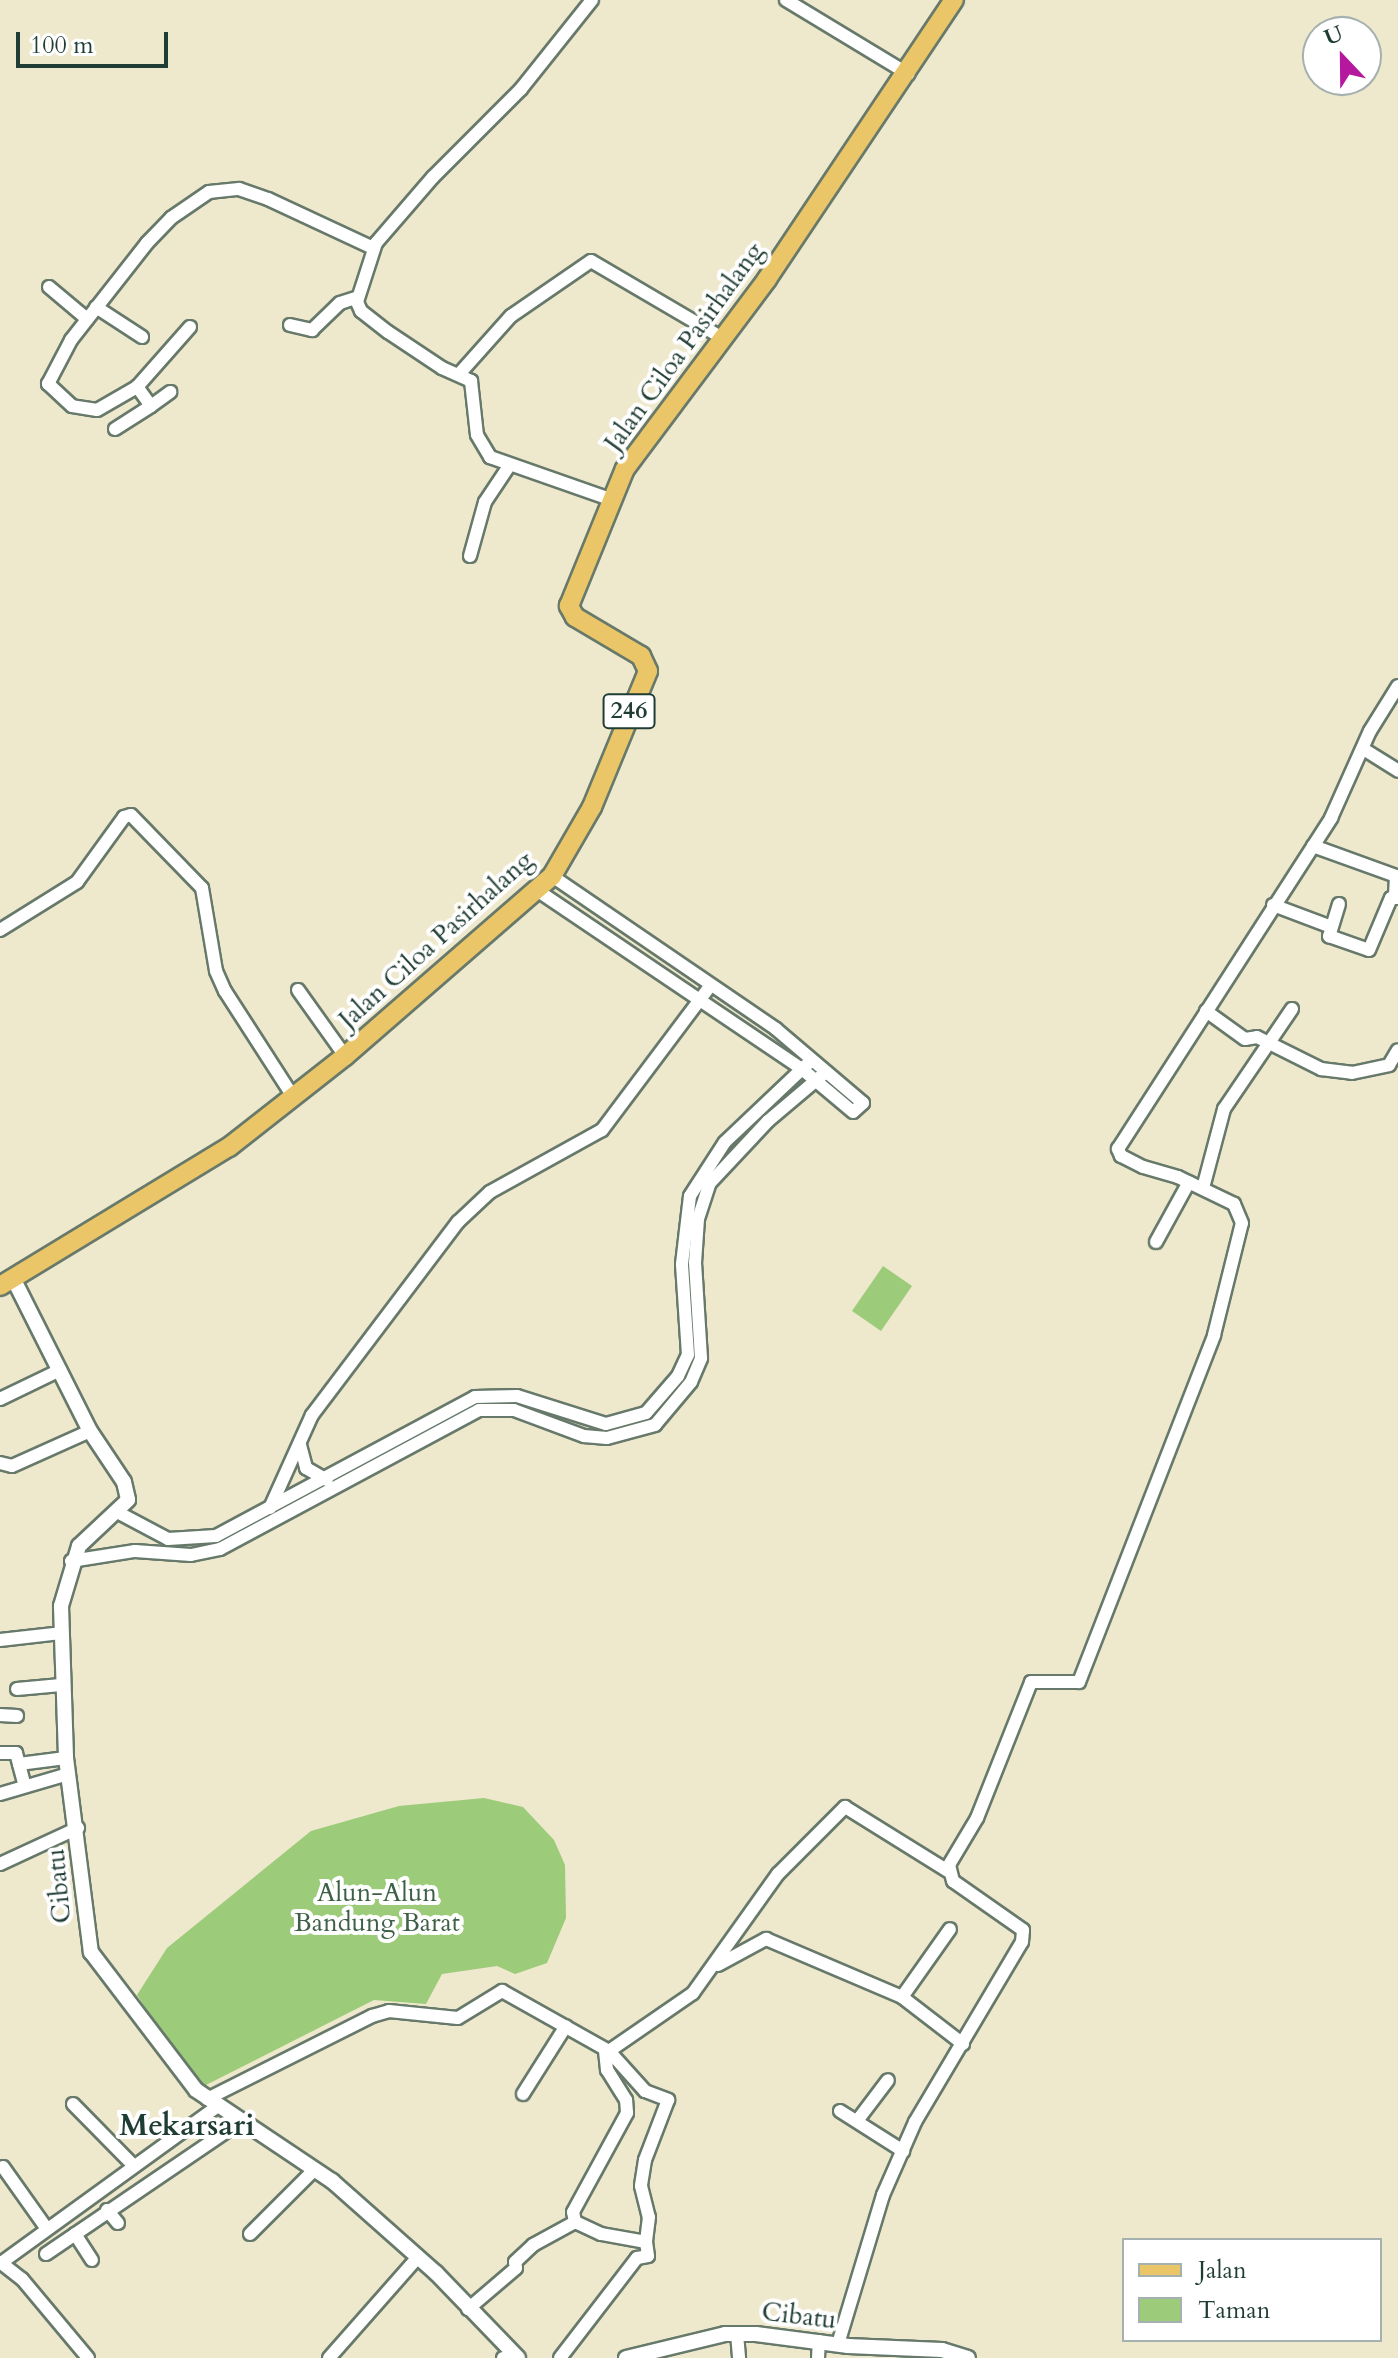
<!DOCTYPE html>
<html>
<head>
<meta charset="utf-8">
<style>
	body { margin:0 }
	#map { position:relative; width:1398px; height:2358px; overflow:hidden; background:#eee8cd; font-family:Cardo,serif }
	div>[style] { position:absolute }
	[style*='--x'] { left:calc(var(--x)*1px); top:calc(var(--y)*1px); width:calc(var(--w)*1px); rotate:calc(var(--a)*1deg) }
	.green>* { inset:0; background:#9ccb7a }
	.roads { filter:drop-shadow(2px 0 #67796a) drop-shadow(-2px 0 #67796a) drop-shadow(0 2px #67796a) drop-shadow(0 -2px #67796a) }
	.minor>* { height:12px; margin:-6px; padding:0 6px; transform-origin:6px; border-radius:6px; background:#fff }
	.tertiary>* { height:14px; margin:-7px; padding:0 7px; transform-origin:7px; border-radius:7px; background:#fff }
	.primary>* { height:18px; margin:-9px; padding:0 9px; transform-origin:9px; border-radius:9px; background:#ebc669 }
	span { translate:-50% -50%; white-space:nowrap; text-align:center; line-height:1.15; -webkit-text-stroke:8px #fff; paint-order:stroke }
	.shield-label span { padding:2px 6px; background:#fff; border:2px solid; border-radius:6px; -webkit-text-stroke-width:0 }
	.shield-label { font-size:24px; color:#1f3d34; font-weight:700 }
	.street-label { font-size:26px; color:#1f3d34 }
	.park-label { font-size:26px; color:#3e6046 }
	.quarter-label { font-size:30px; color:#1f3d34; font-weight:700 }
	.legend { position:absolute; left:1122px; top:2238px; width:260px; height:104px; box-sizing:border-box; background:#fff; border:2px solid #a5b1ae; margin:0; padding:10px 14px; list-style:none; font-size:24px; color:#1f3d34 }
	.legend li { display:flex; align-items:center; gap:16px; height:40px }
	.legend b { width:40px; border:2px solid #a5b1ae }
	.north { position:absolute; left:1302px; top:16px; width:80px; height:80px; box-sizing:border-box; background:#fff; border:2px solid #a5b1ae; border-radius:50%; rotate:338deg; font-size:22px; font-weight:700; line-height:32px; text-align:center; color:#1f3d34 }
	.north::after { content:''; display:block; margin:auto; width:28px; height:36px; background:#b5179e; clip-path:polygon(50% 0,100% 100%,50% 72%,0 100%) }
	.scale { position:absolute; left:16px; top:32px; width:152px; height:36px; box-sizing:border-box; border:4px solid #1f3d34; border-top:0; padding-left:10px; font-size:24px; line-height:28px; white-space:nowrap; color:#1f3d34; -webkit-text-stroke:6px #fff; paint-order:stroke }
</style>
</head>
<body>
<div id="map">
	<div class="green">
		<i style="clip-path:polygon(883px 1266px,912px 1286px,881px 1331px,852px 1311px)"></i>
		<i style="clip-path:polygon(484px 1798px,523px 1807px,554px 1840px,565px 1865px,566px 1918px,547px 1963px,515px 1974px,497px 1966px,442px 1974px,426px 2004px,374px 2000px,204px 2086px,182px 2063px,137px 1995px,167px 1948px,311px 1831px,399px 1806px)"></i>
	</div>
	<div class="roads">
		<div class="minor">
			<i style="--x:592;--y:0;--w:114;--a:128.6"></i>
			<i style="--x:521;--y:89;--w:124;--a:135"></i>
			<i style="--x:433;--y:177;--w:87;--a:130.8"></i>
			<i style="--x:376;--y:243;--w:62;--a:107.9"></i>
			<i style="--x:357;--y:302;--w:10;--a:66"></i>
			<i style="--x:361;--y:311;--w:34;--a:38"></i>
			<i style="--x:388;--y:332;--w:65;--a:33.7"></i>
			<i style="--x:442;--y:368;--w:32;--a:24"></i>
			<i style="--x:471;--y:381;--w:54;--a:83.7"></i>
			<i style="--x:477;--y:435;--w:26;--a:59"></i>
			<i style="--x:490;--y:457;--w:130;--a:19.3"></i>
			<i style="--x:786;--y:0;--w:143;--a:31.2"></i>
			<i style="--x:49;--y:287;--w:50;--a:40.1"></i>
			<i style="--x:96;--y:307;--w:55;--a:33.1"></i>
			<i style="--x:290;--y:325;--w:23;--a:13"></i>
			<i style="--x:312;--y:330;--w:39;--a:-44"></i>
			<i style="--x:340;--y:303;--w:19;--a:-18"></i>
			<i style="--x:190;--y:327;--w:80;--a:131.5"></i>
			<i style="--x:137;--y:387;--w:46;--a:150.1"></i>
			<i style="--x:97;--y:410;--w:25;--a:-171"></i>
			<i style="--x:72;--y:406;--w:33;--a:-137"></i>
			<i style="--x:48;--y:384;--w:50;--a:-62.4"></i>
			<i style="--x:71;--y:340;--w:123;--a:-51.9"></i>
			<i style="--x:147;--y:243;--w:35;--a:-46"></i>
			<i style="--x:171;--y:218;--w:46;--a:-34.4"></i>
			<i style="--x:209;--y:192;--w:30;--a:-6"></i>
			<i style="--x:239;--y:189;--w:31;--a:19"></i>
			<i style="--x:268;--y:199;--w:116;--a:25"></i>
			<i style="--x:460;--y:373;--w:76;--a:-48.2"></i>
			<i style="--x:511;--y:316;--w:97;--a:-34.5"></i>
			<i style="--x:591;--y:261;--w:152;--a:30.4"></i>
			<i style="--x:151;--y:406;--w:24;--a:-36"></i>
			<i style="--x:115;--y:429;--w:43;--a:-32.6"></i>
			<i style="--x:151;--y:406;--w:24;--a:-126"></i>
			<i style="--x:470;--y:556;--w:56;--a:-74.5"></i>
			<i style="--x:485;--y:502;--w:43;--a:-56.3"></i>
			<i style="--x:1365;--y:750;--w:39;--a:32"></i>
			<i style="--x:1313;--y:846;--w:88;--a:19.9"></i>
			<i style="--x:1396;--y:876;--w:21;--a:93"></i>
			<i style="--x:552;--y:876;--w:271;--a:34.3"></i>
			<i style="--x:776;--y:1029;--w:114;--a:40.4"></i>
			<i style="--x:863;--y:1103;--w:13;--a:138"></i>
			<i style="--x:853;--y:1112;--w:67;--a:-139.9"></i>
			<i style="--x:802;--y:1069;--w:12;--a:-42"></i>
			<i style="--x:1339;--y:904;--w:34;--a:107"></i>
			<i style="--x:1329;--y:936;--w:42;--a:19.3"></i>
			<i style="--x:1369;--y:950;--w:56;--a:-67.1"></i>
			<i style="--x:1391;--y:898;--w:7;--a:0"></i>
			<i style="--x:1273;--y:905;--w:60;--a:20.6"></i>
			<i style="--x:0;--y:930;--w:91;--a:-31.9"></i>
			<i style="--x:77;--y:882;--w:80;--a:-54.1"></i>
			<i style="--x:124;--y:817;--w:7;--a:-16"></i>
			<i style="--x:131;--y:815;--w:102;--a:45.8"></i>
			<i style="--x:202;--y:888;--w:84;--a:80.4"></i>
			<i style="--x:216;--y:971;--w:22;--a:66"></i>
			<i style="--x:225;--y:991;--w:127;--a:57.2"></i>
			<i style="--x:298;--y:990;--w:81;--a:54.5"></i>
			<i style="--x:1206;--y:1011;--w:48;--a:35.7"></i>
			<i style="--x:1245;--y:1039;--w:12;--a:-9"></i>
			<i style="--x:1257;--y:1037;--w:72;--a:26.6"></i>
			<i style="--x:1321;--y:1069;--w:31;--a:7"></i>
			<i style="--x:1352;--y:1073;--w:38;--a:-12"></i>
			<i style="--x:1389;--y:1065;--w:17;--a:-59"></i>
			<i style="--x:1203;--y:1188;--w:82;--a:-75.1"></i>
			<i style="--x:1224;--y:1109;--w:121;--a:-55.8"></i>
			<i style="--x:1156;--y:1242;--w:68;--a:-61.2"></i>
			<i style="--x:0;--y:1399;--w:67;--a:-25.8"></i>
			<i style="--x:300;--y:1445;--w:24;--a:75"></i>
			<i style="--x:306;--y:1468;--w:24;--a:30"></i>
			<i style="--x:0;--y:1463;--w:12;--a:14"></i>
			<i style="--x:12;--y:1466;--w:85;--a:-24.2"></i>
			<i style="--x:270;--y:1508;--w:102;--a:-65.7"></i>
			<i style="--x:312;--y:1415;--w:242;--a:-52.9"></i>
			<i style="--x:458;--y:1222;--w:44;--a:-43.2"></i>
			<i style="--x:490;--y:1192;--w:128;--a:-29"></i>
			<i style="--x:602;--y:1130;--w:180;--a:-53.1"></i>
			<i style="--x:119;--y:1513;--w:55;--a:28"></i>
			<i style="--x:168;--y:1539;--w:48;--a:-3.6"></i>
			<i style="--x:216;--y:1536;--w:294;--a:-28.2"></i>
			<i style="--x:475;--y:1397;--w:42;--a:-1.4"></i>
			<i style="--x:517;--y:1396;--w:93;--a:17.5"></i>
			<i style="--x:606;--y:1424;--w:41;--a:-15.4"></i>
			<i style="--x:646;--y:1413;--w:49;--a:-49.1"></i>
			<i style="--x:678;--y:1376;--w:23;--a:-65"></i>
			<i style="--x:688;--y:1355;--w:91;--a:-93.8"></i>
			<i style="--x:682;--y:1264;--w:68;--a:-83.3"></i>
			<i style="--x:690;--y:1196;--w:64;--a:-57.1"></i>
			<i style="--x:725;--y:1142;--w:106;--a:-43.5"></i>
			<i style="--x:802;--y:1069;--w:318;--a:-146"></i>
			<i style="--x:71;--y:1561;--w:65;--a:-8.9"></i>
			<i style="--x:135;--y:1551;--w:56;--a:4.1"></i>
			<i style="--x:191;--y:1555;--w:30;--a:-12"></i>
			<i style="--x:220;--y:1549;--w:294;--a:-28.2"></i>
			<i style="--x:479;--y:1410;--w:35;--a:0"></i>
			<i style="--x:514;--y:1410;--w:75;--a:20.4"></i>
			<i style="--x:584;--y:1436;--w:23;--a:5"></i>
			<i style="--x:607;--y:1438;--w:50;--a:-15.2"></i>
			<i style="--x:655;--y:1425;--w:56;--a:-50.1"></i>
			<i style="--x:691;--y:1382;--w:26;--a:-67"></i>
			<i style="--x:701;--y:1358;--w:95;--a:-93.6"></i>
			<i style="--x:695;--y:1263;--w:44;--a:-86.1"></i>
			<i style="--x:698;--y:1219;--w:38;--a:-72"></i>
			<i style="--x:710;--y:1183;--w:85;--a:-46.9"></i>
			<i style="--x:768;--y:1121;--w:76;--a:-40.2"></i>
			<i style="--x:0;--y:1640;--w:61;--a:-6.5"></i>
			<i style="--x:17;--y:1689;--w:44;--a:-5.2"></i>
			<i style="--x:0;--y:1715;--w:17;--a:3"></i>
			<i style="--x:0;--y:1753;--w:16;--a:0"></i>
			<i style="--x:16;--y:1753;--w:31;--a:75"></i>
			<i style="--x:19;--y:1764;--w:47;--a:-7.3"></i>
			<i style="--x:0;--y:1794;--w:71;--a:-16.4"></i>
			<i style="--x:0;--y:1864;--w:86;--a:-24.8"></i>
			<i style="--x:718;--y:1965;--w:55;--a:-28.4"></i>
			<i style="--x:766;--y:1939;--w:148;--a:23.1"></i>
			<i style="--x:902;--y:1997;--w:77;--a:37.6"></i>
			<i style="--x:902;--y:1997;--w:83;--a:-54.8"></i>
			<i style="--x:609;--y:2051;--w:54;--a:48"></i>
			<i style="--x:645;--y:2091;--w:25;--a:21"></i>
			<i style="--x:668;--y:2100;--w:64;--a:111"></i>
			<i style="--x:645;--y:2160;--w:26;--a:99"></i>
			<i style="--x:641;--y:2186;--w:32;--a:76"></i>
			<i style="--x:649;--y:2217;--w:25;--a:97"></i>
			<i style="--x:523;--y:2094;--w:80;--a:-57.7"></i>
			<i style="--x:207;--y:2099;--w:185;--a:-26.7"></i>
			<i style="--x:372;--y:2016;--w:18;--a:-16"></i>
			<i style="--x:389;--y:2011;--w:69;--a:5.8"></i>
			<i style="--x:458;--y:2018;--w:52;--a:-31.5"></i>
			<i style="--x:502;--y:1991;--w:123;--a:29.3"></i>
			<i style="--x:609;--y:2051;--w:102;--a:-34.6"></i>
			<i style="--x:693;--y:1993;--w:146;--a:-54.5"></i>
			<i style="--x:778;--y:1874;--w:95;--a:-45"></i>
			<i style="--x:845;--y:1807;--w:121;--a:31.9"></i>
			<i style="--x:73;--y:2104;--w:84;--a:45.5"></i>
			<i style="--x:840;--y:2111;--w:75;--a:32.4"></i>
			<i style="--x:857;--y:2121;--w:51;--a:-52.9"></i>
			<i style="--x:3;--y:2167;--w:72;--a:54.6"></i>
			<i style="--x:107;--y:2210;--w:17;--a:50"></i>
			<i style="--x:75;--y:2234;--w:31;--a:57"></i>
			<i style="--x:250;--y:2234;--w:92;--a:-45"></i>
			<i style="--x:46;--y:2254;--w:237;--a:-34.2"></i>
			<i style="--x:0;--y:2262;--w:28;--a:38"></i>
			<i style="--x:22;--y:2279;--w:103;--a:50.1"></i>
			<i style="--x:1;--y:2263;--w:268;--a:-35.9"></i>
			<i style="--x:468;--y:2309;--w:63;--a:-40.5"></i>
			<i style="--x:516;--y:2268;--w:6;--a:-99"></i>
			<i style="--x:515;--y:2262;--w:25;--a:-43"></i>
			<i style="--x:533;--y:2245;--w:48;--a:-28.7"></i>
			<i style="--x:737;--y:2334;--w:24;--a:85"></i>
			<i style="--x:838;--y:2344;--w:156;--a:-73.2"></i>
			<i style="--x:883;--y:2195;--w:80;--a:-66.3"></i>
			<i style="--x:915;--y:2122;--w:209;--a:-59.3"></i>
			<i style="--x:1022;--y:1942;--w:12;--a:-85"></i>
			<i style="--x:1023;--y:1930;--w:85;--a:-145"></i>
			<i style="--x:953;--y:1881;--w:16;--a:-104"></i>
			<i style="--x:949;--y:1865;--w:55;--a:-59.2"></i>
			<i style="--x:977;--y:1818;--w:146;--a:-68.3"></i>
			<i style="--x:1031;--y:1682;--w:48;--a:0"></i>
			<i style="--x:1079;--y:1682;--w:372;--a:-68.7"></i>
			<i style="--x:1214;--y:1335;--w:115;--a:-76"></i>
			<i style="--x:1242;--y:1223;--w:21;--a:-113"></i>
			<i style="--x:1234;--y:1204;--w:62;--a:-154.3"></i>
			<i style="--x:1178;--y:1177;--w:36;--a:-164"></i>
			<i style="--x:1143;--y:1167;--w:25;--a:-153"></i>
			<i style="--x:1121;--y:1156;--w:8;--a:-113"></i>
			<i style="--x:1118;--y:1149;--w:394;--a:-57.2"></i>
			<i style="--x:1331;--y:818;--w:95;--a:-65.9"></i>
			<i style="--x:1370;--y:731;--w:53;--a:-58.1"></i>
			<i style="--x:329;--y:2358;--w:135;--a:-48.6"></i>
			<i style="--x:503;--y:2358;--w:1;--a:0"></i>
			<i style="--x:560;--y:2358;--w:126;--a:-52.4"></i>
			<i style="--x:637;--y:2258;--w:11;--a:-10"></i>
			<i style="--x:648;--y:2256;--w:14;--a:-98"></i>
			<i style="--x:646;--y:2242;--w:46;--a:-169.9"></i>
			<i style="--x:601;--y:2234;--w:29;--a:-155"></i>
			<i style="--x:575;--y:2222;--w:10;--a:-101"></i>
			<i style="--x:573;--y:2212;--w:113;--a:-61.4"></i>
			<i style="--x:627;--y:2113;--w:13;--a:-94"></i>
			<i style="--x:626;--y:2100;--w:36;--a:-122"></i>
			<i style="--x:607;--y:2070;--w:18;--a:-96"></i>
			<i style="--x:818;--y:2358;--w:17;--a:-87"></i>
		</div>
		<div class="tertiary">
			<i style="--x:13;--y:1278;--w:171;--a:63.3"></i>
			<i style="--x:90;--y:1431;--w:61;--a:56.3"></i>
			<i style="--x:124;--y:1482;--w:18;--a:77"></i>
			<i style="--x:128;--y:1500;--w:67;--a:136.8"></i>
			<i style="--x:79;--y:1546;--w:63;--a:106.7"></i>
			<i style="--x:61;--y:1606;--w:152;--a:88.1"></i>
			<i style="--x:66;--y:1758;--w:196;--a:82.7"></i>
			<i style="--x:91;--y:1952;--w:173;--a:52.7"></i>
			<i style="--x:196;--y:2090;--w:164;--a:33.8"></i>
			<i style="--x:332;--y:2181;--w:139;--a:41.5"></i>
			<i style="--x:436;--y:2273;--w:118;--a:46"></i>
			<i style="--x:626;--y:2358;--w:102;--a:-13.6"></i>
			<i style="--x:725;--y:2334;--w:31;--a:0"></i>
			<i style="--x:756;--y:2334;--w:93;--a:7.4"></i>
			<i style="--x:848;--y:2346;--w:94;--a:2.4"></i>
			<i style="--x:942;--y:2350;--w:27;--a:17"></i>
		</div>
		<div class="primary">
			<i style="--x:0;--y:1286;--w:268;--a:-31.3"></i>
			<i style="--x:229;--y:1147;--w:147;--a:-38.1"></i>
			<i style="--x:345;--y:1056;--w:274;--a:-41"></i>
			<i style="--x:552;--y:876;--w:80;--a:-59.9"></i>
			<i style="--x:592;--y:807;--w:147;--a:-67.6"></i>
			<i style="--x:648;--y:671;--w:17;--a:-115"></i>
			<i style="--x:641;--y:656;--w:77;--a:-149.4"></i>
			<i style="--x:575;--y:617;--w:13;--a:-119"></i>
			<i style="--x:569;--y:606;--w:148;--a:-67.8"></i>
			<i style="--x:625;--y:469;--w:237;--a:-53.2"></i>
			<i style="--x:767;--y:279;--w:336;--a:-56.2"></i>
		</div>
	</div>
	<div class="shield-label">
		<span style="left:629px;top:711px">246</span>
	</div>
	<div class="street-label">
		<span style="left:684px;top:347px;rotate:-54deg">Jalan Ciloa Pasirhalang</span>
		<span style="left:436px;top:940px;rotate:-42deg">Jalan Ciloa Pasirhalang</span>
		<span style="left:59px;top:1886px;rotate:-95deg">Cibatu</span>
		<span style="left:799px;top:2316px;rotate:7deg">Cibatu</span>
	</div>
	<div class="park-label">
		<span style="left:377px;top:1908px">Alun-Alun<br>Bandung Barat</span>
	</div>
	<div class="quarter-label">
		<span style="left:187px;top:2126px">Mekarsari</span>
	</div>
	<ul class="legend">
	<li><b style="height:10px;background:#ebc669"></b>Jalan</li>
	<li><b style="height:22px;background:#9ccb7a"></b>Taman</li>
	</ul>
	<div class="north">U</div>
	<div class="scale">100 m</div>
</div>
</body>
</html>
